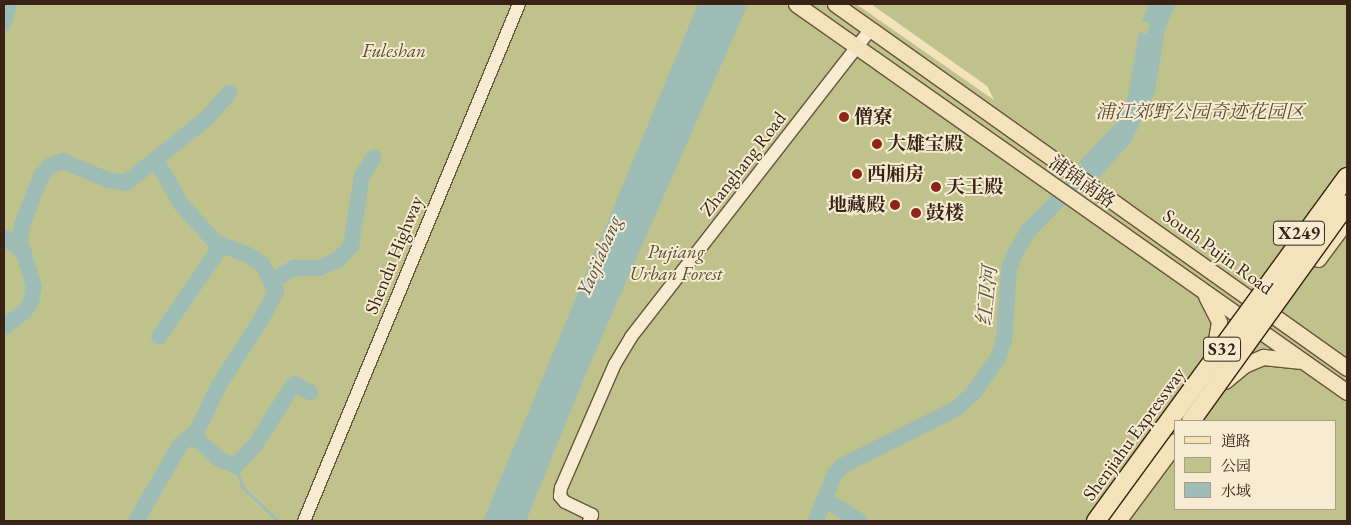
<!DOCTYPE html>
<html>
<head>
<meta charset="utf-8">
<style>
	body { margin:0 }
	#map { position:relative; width:1351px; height:525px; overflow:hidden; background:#f3e2ba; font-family:"EB Garamond","Noto Serif SC",serif }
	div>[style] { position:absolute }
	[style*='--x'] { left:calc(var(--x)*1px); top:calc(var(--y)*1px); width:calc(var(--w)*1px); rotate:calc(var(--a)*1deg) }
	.green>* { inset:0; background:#c0c28c }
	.water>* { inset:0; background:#9dbdb6 }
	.stream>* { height:2.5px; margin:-1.25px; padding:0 1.25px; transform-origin:1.25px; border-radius:1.25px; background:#9dbdb6 }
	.river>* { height:16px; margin:-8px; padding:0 8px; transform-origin:8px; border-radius:8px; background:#9dbdb6 }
	.roads { filter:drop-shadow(1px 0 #68533f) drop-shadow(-1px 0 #68533f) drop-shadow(0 1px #68533f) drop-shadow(0 -1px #68533f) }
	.minor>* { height:12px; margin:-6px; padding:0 6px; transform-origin:6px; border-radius:6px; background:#f7ecd2 }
	.major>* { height:15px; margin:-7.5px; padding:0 7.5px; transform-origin:7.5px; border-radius:7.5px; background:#f3e2ba }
	.highway>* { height:18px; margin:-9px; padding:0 9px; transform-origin:9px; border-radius:9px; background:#f3e2ba }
	.bridges { filter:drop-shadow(1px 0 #392316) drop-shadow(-1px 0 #392316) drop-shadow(0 1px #392316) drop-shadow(0 -1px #392316) }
	.highway-bridge>* { height:18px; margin:-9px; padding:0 9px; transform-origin:9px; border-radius:9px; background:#f3e2ba }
	.dots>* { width:14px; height:14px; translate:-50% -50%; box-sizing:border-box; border:2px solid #f7ecd2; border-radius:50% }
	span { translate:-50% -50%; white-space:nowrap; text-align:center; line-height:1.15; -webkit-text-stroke:4px #f7ecd2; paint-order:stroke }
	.shield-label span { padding:1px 4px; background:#f7ecd2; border:1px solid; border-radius:4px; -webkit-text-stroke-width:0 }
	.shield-label { font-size:18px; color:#392316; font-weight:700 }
	.park-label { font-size:19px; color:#5b4b34; font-style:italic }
	.poi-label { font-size:19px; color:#392316; font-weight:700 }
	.left { translate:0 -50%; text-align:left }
	.right { translate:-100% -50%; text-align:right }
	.street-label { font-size:19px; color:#392316 }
	.water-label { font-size:20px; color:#575146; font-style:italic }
	.frame { position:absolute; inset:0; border:5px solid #392316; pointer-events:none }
	.legend { position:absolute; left:1174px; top:420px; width:162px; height:90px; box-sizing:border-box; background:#f7ecd2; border:1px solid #ab9c87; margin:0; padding:6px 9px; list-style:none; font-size:15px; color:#392316 }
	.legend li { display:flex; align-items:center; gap:10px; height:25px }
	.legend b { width:25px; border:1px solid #ab9c87 }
</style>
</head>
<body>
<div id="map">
	<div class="green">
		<i style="clip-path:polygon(evenodd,4px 4px,856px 4px,994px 100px,987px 86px,871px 4px,1347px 4px,1347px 521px,4px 521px,4px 4px,1175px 421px,1335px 421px,1335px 509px,1175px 509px,1175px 421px)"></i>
	</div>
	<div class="water">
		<i style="clip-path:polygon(698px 4px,748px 4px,587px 371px,526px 521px,483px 521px)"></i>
		<i style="clip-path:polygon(1149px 4px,1176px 4px,1165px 28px,1142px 21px)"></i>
		<i style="clip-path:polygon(1139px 32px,1164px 38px,1155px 92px,1131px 142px,1099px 178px,1079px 162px,1117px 122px,1127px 101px)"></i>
	</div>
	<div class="stream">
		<i style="--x:236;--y:466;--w:21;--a:73"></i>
		<i style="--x:242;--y:486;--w:50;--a:44.2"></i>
	</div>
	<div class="river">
		<i style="--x:4;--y:23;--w:20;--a:-75"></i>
		<i style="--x:1149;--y:56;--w:54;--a:-73.9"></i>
		<i style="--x:4;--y:237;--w:25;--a:37"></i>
		<i style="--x:272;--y:281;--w:26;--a:-31"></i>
		<i style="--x:294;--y:268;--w:25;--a:0"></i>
		<i style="--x:319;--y:268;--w:22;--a:-24"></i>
		<i style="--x:339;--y:259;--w:18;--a:-47"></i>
		<i style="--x:351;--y:246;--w:71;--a:-81.1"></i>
		<i style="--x:362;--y:176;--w:22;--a:-58"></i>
		<i style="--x:4;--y:327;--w:26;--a:-37"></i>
		<i style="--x:25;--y:311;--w:12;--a:-59"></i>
		<i style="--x:31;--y:301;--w:14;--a:-78"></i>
		<i style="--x:34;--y:287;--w:48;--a:-106.9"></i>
		<i style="--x:20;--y:241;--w:16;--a:-83"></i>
		<i style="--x:22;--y:225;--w:53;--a:-68.8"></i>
		<i style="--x:41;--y:176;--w:13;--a:-48"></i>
		<i style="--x:50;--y:166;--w:14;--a:-21"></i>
		<i style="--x:63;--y:161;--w:49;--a:22.9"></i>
		<i style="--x:108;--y:180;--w:18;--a:9"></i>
		<i style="--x:126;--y:183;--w:105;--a:-38.8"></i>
		<i style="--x:208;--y:117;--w:32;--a:-49"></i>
		<i style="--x:159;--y:337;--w:110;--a:-55.7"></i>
		<i style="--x:193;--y:436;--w:35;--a:41"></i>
		<i style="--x:219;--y:459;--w:18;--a:22"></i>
		<i style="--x:236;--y:466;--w:28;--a:-48"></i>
		<i style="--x:255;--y:445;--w:72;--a:-57.4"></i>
		<i style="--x:294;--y:384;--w:18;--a:27"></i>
		<i style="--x:826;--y:500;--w:40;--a:32"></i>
		<i style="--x:136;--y:521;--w:88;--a:-59.9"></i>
		<i style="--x:180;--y:445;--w:22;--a:-39"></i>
		<i style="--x:197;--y:431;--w:49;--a:-64.5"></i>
		<i style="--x:218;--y:387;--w:82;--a:-57.5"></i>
		<i style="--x:262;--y:318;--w:30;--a:-63"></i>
		<i style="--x:276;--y:291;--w:30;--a:-117"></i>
		<i style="--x:262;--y:264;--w:17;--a:-147"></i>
		<i style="--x:248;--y:255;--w:34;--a:-159"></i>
		<i style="--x:216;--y:243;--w:52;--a:-131.9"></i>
		<i style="--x:181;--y:204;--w:43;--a:-119.6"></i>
		<i style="--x:160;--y:167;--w:7;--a:-146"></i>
		<i style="--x:816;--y:521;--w:49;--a:-68.6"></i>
		<i style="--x:834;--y:475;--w:12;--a:-48"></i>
		<i style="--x:842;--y:466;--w:127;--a:-26.6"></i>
		<i style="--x:956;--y:409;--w:26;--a:-43"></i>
		<i style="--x:975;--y:391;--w:42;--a:-55.6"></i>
		<i style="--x:999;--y:356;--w:17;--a:-73"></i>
		<i style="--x:1004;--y:340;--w:70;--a:-85.9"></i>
		<i style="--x:1009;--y:270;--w:18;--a:-71"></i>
		<i style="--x:1015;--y:253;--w:27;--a:-59"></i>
		<i style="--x:1029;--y:230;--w:105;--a:-45.4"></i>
	</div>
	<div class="roads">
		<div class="minor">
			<i style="--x:304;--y:521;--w:560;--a:-67.42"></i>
			<i style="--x:589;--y:521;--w:7;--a:-63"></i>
			<i style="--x:592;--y:515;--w:30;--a:-154"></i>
			<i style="--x:565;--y:502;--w:8;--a:-130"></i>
			<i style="--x:560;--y:496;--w:8;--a:-83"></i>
			<i style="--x:561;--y:488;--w:135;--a:-66.5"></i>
			<i style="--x:615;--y:364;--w:31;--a:-59"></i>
			<i style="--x:631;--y:337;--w:390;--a:-52.1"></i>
		</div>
		<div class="major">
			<i style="--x:796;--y:4;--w:674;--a:35.15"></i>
			<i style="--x:835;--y:4;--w:628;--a:35.41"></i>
			<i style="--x:1318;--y:259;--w:49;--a:-53.4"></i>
			<i style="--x:1206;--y:296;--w:29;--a:63"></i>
			<i style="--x:1219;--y:322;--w:34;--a:100"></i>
			<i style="--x:1225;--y:381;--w:25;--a:-40"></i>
			<i style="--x:1244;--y:365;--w:21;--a:-23"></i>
			<i style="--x:1263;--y:357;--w:36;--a:6"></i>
		</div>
		<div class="highway">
			<i style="--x:1117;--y:521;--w:97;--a:-53.4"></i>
		</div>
	</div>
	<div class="bridges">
		<div class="highway-bridge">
			<i style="--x:1191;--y:421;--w:267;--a:-54.3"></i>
			<i style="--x:1096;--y:521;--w:426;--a:-53.9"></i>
		</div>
	</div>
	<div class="dots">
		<i style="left:844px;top:117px;background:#8f2418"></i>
		<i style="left:877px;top:144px;background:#8f2418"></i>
		<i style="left:857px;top:174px;background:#8f2418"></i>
		<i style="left:936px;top:187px;background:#8f2418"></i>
		<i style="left:895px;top:205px;background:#8f2418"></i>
		<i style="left:916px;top:213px;background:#8f2418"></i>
	</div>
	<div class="shield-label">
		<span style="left:1299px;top:233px">X249</span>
		<span style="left:1222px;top:349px">S32</span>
	</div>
	<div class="park-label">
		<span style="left:394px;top:51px">Fuleshan</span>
		<span style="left:1200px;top:112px">浦江郊野公园奇迹花园区</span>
		<span style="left:676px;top:263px">Pujiang<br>Urban Forest</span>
	</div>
	<div class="poi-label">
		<span class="left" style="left:854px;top:117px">僧寮</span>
		<span class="left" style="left:887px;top:144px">大雄宝殿</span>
		<span class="left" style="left:867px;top:174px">西厢房</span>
		<span class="left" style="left:946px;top:187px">天王殿</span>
		<span class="right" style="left:885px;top:205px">地藏殿</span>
		<span class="left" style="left:926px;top:213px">鼓楼</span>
	</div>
	<div class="street-label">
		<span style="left:743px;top:164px;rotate:-52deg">Zhanghang Road</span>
		<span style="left:1082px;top:182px;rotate:35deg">浦锦南路</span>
		<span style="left:1218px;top:252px;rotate:36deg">South Pujin Road</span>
		<span style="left:394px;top:255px;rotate:-68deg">Shendu Highway</span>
		<span style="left:1134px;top:434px;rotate:-54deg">Shenjiahu Expressway</span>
	</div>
	<div class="water-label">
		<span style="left:599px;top:256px;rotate:-67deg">Yaojiabang</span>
		<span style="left:987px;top:296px;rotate:-84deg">红卫河</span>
	</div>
	<div class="frame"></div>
	<ul class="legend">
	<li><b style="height:6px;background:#f3e2ba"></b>道路</li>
	<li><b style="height:14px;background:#c0c28c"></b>公园</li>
	<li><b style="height:14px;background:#9dbdb6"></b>水域</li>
	</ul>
</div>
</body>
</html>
